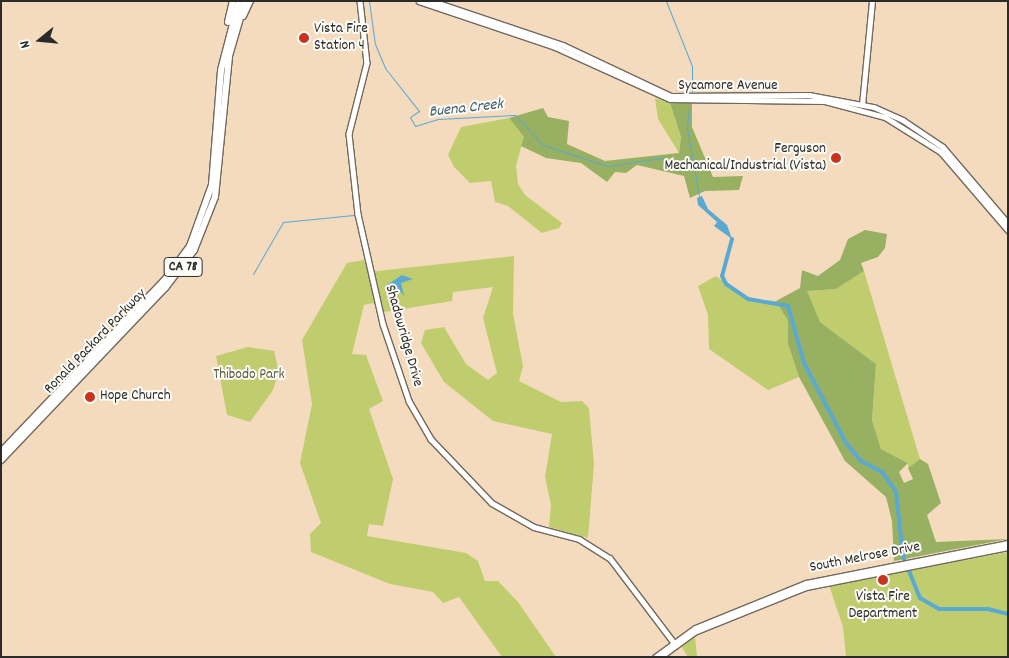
<!DOCTYPE html>
<html>
<head>
<meta charset="utf-8">
<style>
	body { margin:0 }
	#map { position:relative; width:1009px; height:658px; overflow:hidden; background:#f4dbbe; font-family:Dekko,sans-serif }
	div>[style] { position:absolute }
	[style*='--x'] { left:calc(var(--x)*1px); top:calc(var(--y)*1px); width:calc(var(--w)*1px); rotate:calc(var(--a)*1deg) }
	.green>* { inset:0; background:#c0cd6e }
	.forest>* { inset:0; background:#98b061 }
	.water>* { inset:0; background:#59a9d3 }
	.stream>* { height:1px; margin:-0.5px; padding:0 0.5px; transform-origin:0.5px; border-radius:0.5px; background:#59a9d3 }
	.river>* { height:4px; margin:-2px; padding:0 2px; transform-origin:2px; border-radius:2px; background:#59a9d3 }
	.roads { filter:drop-shadow(1px 0 #71695e) drop-shadow(-1px 0 #71695e) drop-shadow(0 1px #71695e) drop-shadow(0 -1px #71695e) }
	.secondary>* { height:4.5px; margin:-2.25px; padding:0 2.25px; transform-origin:2.25px; border-radius:2.25px; background:#fff }
	.primary>* { height:5px; margin:-2.5px; padding:0 2.5px; transform-origin:2.5px; border-radius:2.5px; background:#fff }
	.highway>* { height:6px; margin:-3px; padding:0 3px; transform-origin:3px; border-radius:3px; background:#fff }
	.dots>* { width:14px; height:14px; translate:-50% -50%; box-sizing:border-box; border:2px solid #fdfcf7; border-radius:50% }
	span { translate:-50% -50%; white-space:nowrap; text-align:center; line-height:1.15; -webkit-text-stroke:4px #fdfcf7; paint-order:stroke }
	.shield-label span { padding:1px 4px; background:#fdfcf7; border:1px solid; border-radius:4px; -webkit-text-stroke-width:0 }
	.shield-label { font-size:14px; color:#2b2b2b; font-weight:700 }
	.poi-label { font-size:15px; color:#2b2b2b }
	.left { translate:0 -50%; text-align:left }
	.right { translate:-100% -50%; text-align:right }
	.street-label { font-size:15px; color:#2b2b2b }
	.park-label { font-size:15px; color:#585c3f }
	.water-label { font-size:16px; color:#3d5d6e; font-style:italic }
	.frame { position:absolute; inset:0; border:2px solid #2b2b2b; pointer-events:none }
	.north { position:absolute; left:15px; top:15px; width:50px; height:50px; -webkit-text-stroke:4px #fdfcf7; paint-order:stroke; rotate:253deg; font-size:14px; font-weight:700; line-height:20px; text-align:center; color:#2b2b2b }
	.north::after { content:''; display:block; margin:auto; width:18px; height:22px; background:#2b2b2b; clip-path:polygon(50% 0,100% 100%,50% 72%,0 100%) }
</style>
</head>
<body>
<div id="map">
	<div class="green">
		<i style="clip-path:polygon(655px 98px,670px 103px,681px 137px,679px 153px,658px 119px)"></i>
		<i style="clip-path:polygon(509px 118px,524px 137px,516px 166px,518px 184px,525px 195px,562px 223px,559px 228px,542px 233px,508px 206px,495px 202px,491px 181px,470px 183px,454px 167px,448px 155px,461px 127px)"></i>
		<i style="clip-path:polygon(514px 256px,513px 314px,523px 366px,519px 381px,561px 402px,582px 401px,589px 408px,594px 464px,588px 538px,549px 527px,551px 505px,545px 477px,552px 434px,493px 421px,444px 382px,421px 343px,425px 330px,444px 327px,466px 364px,488px 380px,497px 373px,483px 318px,493px 287px,453px 292px,452px 301px,384px 312px,373px 303px,364px 305px,352px 354px,366px 355px,383px 401px,369px 409px,393px 479px,383px 526px,369px 524px,367px 536px,466px 553px,478px 561px,485px 581px,498px 581px,518px 602px,556px 657px,502px 657px,459px 597px,443px 603px,433px 592px,390px 584px,311px 552px,310px 534px,321px 523px,300px 463px,312px 404px,302px 340px,347px 263px,364px 260px,368px 272px)"></i>
		<i style="clip-path:polygon(864px 271px,920px 459px,908px 468px,908px 463px,881px 449px,872px 420px,876px 364px,820px 322px,806px 291px,836px 289px)"></i>
		<i style="clip-path:polygon(716px 276px,748px 299px,776px 301px,788px 321px,788px 344px,799px 377px,768px 390px,709px 349px,708px 315px,698px 286px)"></i>
		<i style="clip-path:polygon(248px 347px,274px 351px,279px 372px,273px 390px,250px 422px,227px 415px,216px 356px)"></i>
		<i style="clip-path:polygon(1008px 552px,1008px 657px,846px 657px,843px 627px,829px 585px)"></i>
		<i style="clip-path:polygon(695px 637px,697px 657px,688px 657px,681px 646px)"></i>
	</div>
	<div class="forest">
		<i style="clip-path:polygon(670px 103px,692px 103px,692px 127px,713px 177px,743px 176px,739px 190px,705px 191px,690px 198px,684px 176px,637px 165px,626px 173px,615px 172px,607px 182px,581px 163px,546px 158px,521px 146px,524px 137px,509px 118px,543px 108px,548px 117px,569px 121px,567px 144px,605px 161px,679px 153px,681px 137px)"></i>
		<i style="clip-path:polygon(865px 230px,887px 234px,885px 248px,878px 257px,861px 263px,864px 271px,836px 289px,807px 291px,820px 322px,876px 364px,872px 420px,881px 449px,908px 463px,899px 472px,904px 483px,913px 479px,908px 468px,920px 459px,928px 464px,941px 503px,927px 515px,936px 542px,1008px 539px,894px 561px,892px 521px,886px 497px,845px 461px,799px 377px,788px 344px,788px 321px,776px 301px,800px 288px,802px 270px,818px 276px,840px 260px,848px 239px)"></i>
	</div>
	<div class="water">
		<i style="clip-path:polygon(702px 196px,708px 209px,727px 225px,732px 239px,714px 226px,717px 222px,698px 205px,697px 198px)"></i>
		<i style="clip-path:polygon(402px 275px,413px 279px,401px 283px,404px 296px,396px 286px,384px 287px)"></i>
	</div>
	<div class="stream">
		<i style="--x:369;--y:1;--w:43;--a:82.1"></i>
		<i style="--x:375;--y:44;--w:26;--a:67"></i>
		<i style="--x:385;--y:68;--w:55;--a:51.7"></i>
		<i style="--x:419;--y:111;--w:11;--a:146"></i>
		<i style="--x:410;--y:117;--w:10;--a:61"></i>
		<i style="--x:415;--y:126;--w:24;--a:-17"></i>
		<i style="--x:438;--y:119;--w:77;--a:-3"></i>
		<i style="--x:515;--y:115;--w:41;--a:47"></i>
		<i style="--x:543;--y:145;--w:68;--a:17.9"></i>
		<i style="--x:608;--y:166;--w:54;--a:-8.6"></i>
		<i style="--x:661;--y:158;--w:17;--a:21"></i>
		<i style="--x:666;--y:1;--w:70;--a:68.2"></i>
		<i style="--x:692;--y:66;--w:29;--a:90"></i>
		<i style="--x:689;--y:106;--w:22;--a:95"></i>
		<i style="--x:687;--y:128;--w:69;--a:80"></i>
		<i style="--x:680;--y:165;--w:15;--a:20"></i>
		<i style="--x:253;--y:274;--w:60;--a:-60"></i>
		<i style="--x:283;--y:222;--w:71;--a:-5.6"></i>
	</div>
	<div class="river">
		<i style="--x:732;--y:239;--w:38;--a:105"></i>
		<i style="--x:722;--y:276;--w:9;--a:63"></i>
		<i style="--x:726;--y:284;--w:27;--a:34"></i>
		<i style="--x:748;--y:299;--w:41;--a:9.9"></i>
		<i style="--x:788;--y:306;--w:59;--a:74.3"></i>
		<i style="--x:804;--y:363;--w:90;--a:62.3"></i>
		<i style="--x:846;--y:443;--w:23;--a:50"></i>
		<i style="--x:861;--y:461;--w:24;--a:28"></i>
		<i style="--x:882;--y:472;--w:24;--a:54"></i>
		<i style="--x:896;--y:491;--w:65;--a:83.9"></i>
		<i style="--x:903;--y:556;--w:45;--a:68"></i>
		<i style="--x:920;--y:598;--w:22;--a:30"></i>
		<i style="--x:939;--y:609;--w:49;--a:0"></i>
		<i style="--x:988;--y:609;--w:21;--a:14"></i>
	</div>
	<div class="roads">
		<div class="secondary">
			<i style="--x:360;--y:1;--w:62;--a:83.6"></i>
			<i style="--x:367;--y:63;--w:73;--a:104.2"></i>
			<i style="--x:349;--y:134;--w:81;--a:83.6"></i>
			<i style="--x:358;--y:214;--w:113;--a:77.2"></i>
			<i style="--x:383;--y:324;--w:81;--a:71.3"></i>
			<i style="--x:409;--y:401;--w:44;--a:59.9"></i>
			<i style="--x:431;--y:439;--w:88;--a:46.4"></i>
			<i style="--x:492;--y:503;--w:48;--a:29.7"></i>
			<i style="--x:534;--y:527;--w:47;--a:14.9"></i>
			<i style="--x:579;--y:539;--w:36;--a:32"></i>
			<i style="--x:610;--y:558;--w:108;--a:52.9"></i>
			<i style="--x:419;--y:1;--w:141;--a:18.6"></i>
			<i style="--x:553;--y:46;--w:128;--a:24.4"></i>
			<i style="--x:670;--y:99;--w:155;--a:0.7"></i>
			<i style="--x:825;--y:101;--w:62;--a:14.9"></i>
			<i style="--x:885;--y:117;--w:66;--a:32"></i>
			<i style="--x:941;--y:152;--w:103;--a:49.3"></i>
			<i style="--x:432;--y:1;--w:138;--a:18.6"></i>
			<i style="--x:563;--y:45;--w:119;--a:25.3"></i>
			<i style="--x:671;--y:96;--w:138;--a:-0.4"></i>
			<i style="--x:809;--y:95;--w:66;--a:10.5"></i>
			<i style="--x:874;--y:107;--w:32;--a:24"></i>
			<i style="--x:903;--y:120;--w:48;--a:34"></i>
			<i style="--x:943;--y:147;--w:100;--a:49.5"></i>
			<i style="--x:862;--y:105;--w:104;--a:-84.5"></i>
		</div>
		<div class="primary">
			<i style="--x:655;--y:657;--w:49;--a:-35.9"></i>
			<i style="--x:695;--y:628;--w:120;--a:-22.1"></i>
			<i style="--x:806;--y:583;--w:206;--a:-11.2"></i>
			<i style="--x:660;--y:657;--w:42;--a:-36.3"></i>
			<i style="--x:694;--y:632;--w:121;--a:-21.9"></i>
			<i style="--x:806;--y:587;--w:206;--a:-11.2"></i>
		</div>
		<div class="highway">
			<i style="--x:243;--y:16;--w:17;--a:-65"></i>
			<i style="--x:228;--y:22;--w:22;--a:-77"></i>
			<i style="--x:1;--y:452;--w:236;--a:-46.4"></i>
			<i style="--x:164;--y:281;--w:44;--a:-53.4"></i>
			<i style="--x:190;--y:246;--w:65;--a:-70.2"></i>
			<i style="--x:212;--y:185;--w:115;--a:-85.5"></i>
			<i style="--x:221;--y:70;--w:71;--a:-75.4"></i>
			<i style="--x:1;--y:460;--w:238;--a:-46.4"></i>
			<i style="--x:165;--y:288;--w:48;--a:-52.7"></i>
			<i style="--x:194;--y:250;--w:57;--a:-68.4"></i>
			<i style="--x:215;--y:197;--w:142;--a:-84.3"></i>
			<i style="--x:229;--y:56;--w:57;--a:-73.8"></i>
		</div>
	</div>
	<div class="dots">
		<i style="left:304px;top:38px;background:#c8321e"></i>
		<i style="left:836px;top:158px;background:#c8321e"></i>
		<i style="left:90px;top:397px;background:#c8321e"></i>
		<i style="left:883px;top:580px;background:#c8321e"></i>
	</div>
	<div class="shield-label">
		<span style="left:183px;top:267px">CA 78</span>
	</div>
	<div class="poi-label">
		<span class="left" style="left:314px;top:38px">Vista Fire<br>Station 4</span>
		<span class="right" style="left:826px;top:158px">Ferguson<br>Mechanical/Industrial (Vista)</span>
		<span class="left" style="left:100px;top:397px">Hope Church</span>
		<span style="left:883px;top:606px">Vista Fire<br>Department</span>
	</div>
	<div class="street-label">
		<span style="left:728px;top:87px">Sycamore Avenue</span>
		<span style="left:403px;top:336px;rotate:74deg">Shadowridge Drive</span>
		<span style="left:96px;top:342px;rotate:-46deg">Ronald Packard Parkway</span>
		<span style="left:865px;top:558px;rotate:-11deg">South Melrose Drive</span>
	</div>
	<div class="park-label">
		<span style="left:249px;top:376px">Thibodo Park</span>
	</div>
	<div class="water-label">
		<span style="left:466px;top:109px;rotate:-6deg">Buena Creek</span>
	</div>
	<div class="frame"></div>
	<div class="north">N</div>
</div>
</body>
</html>
